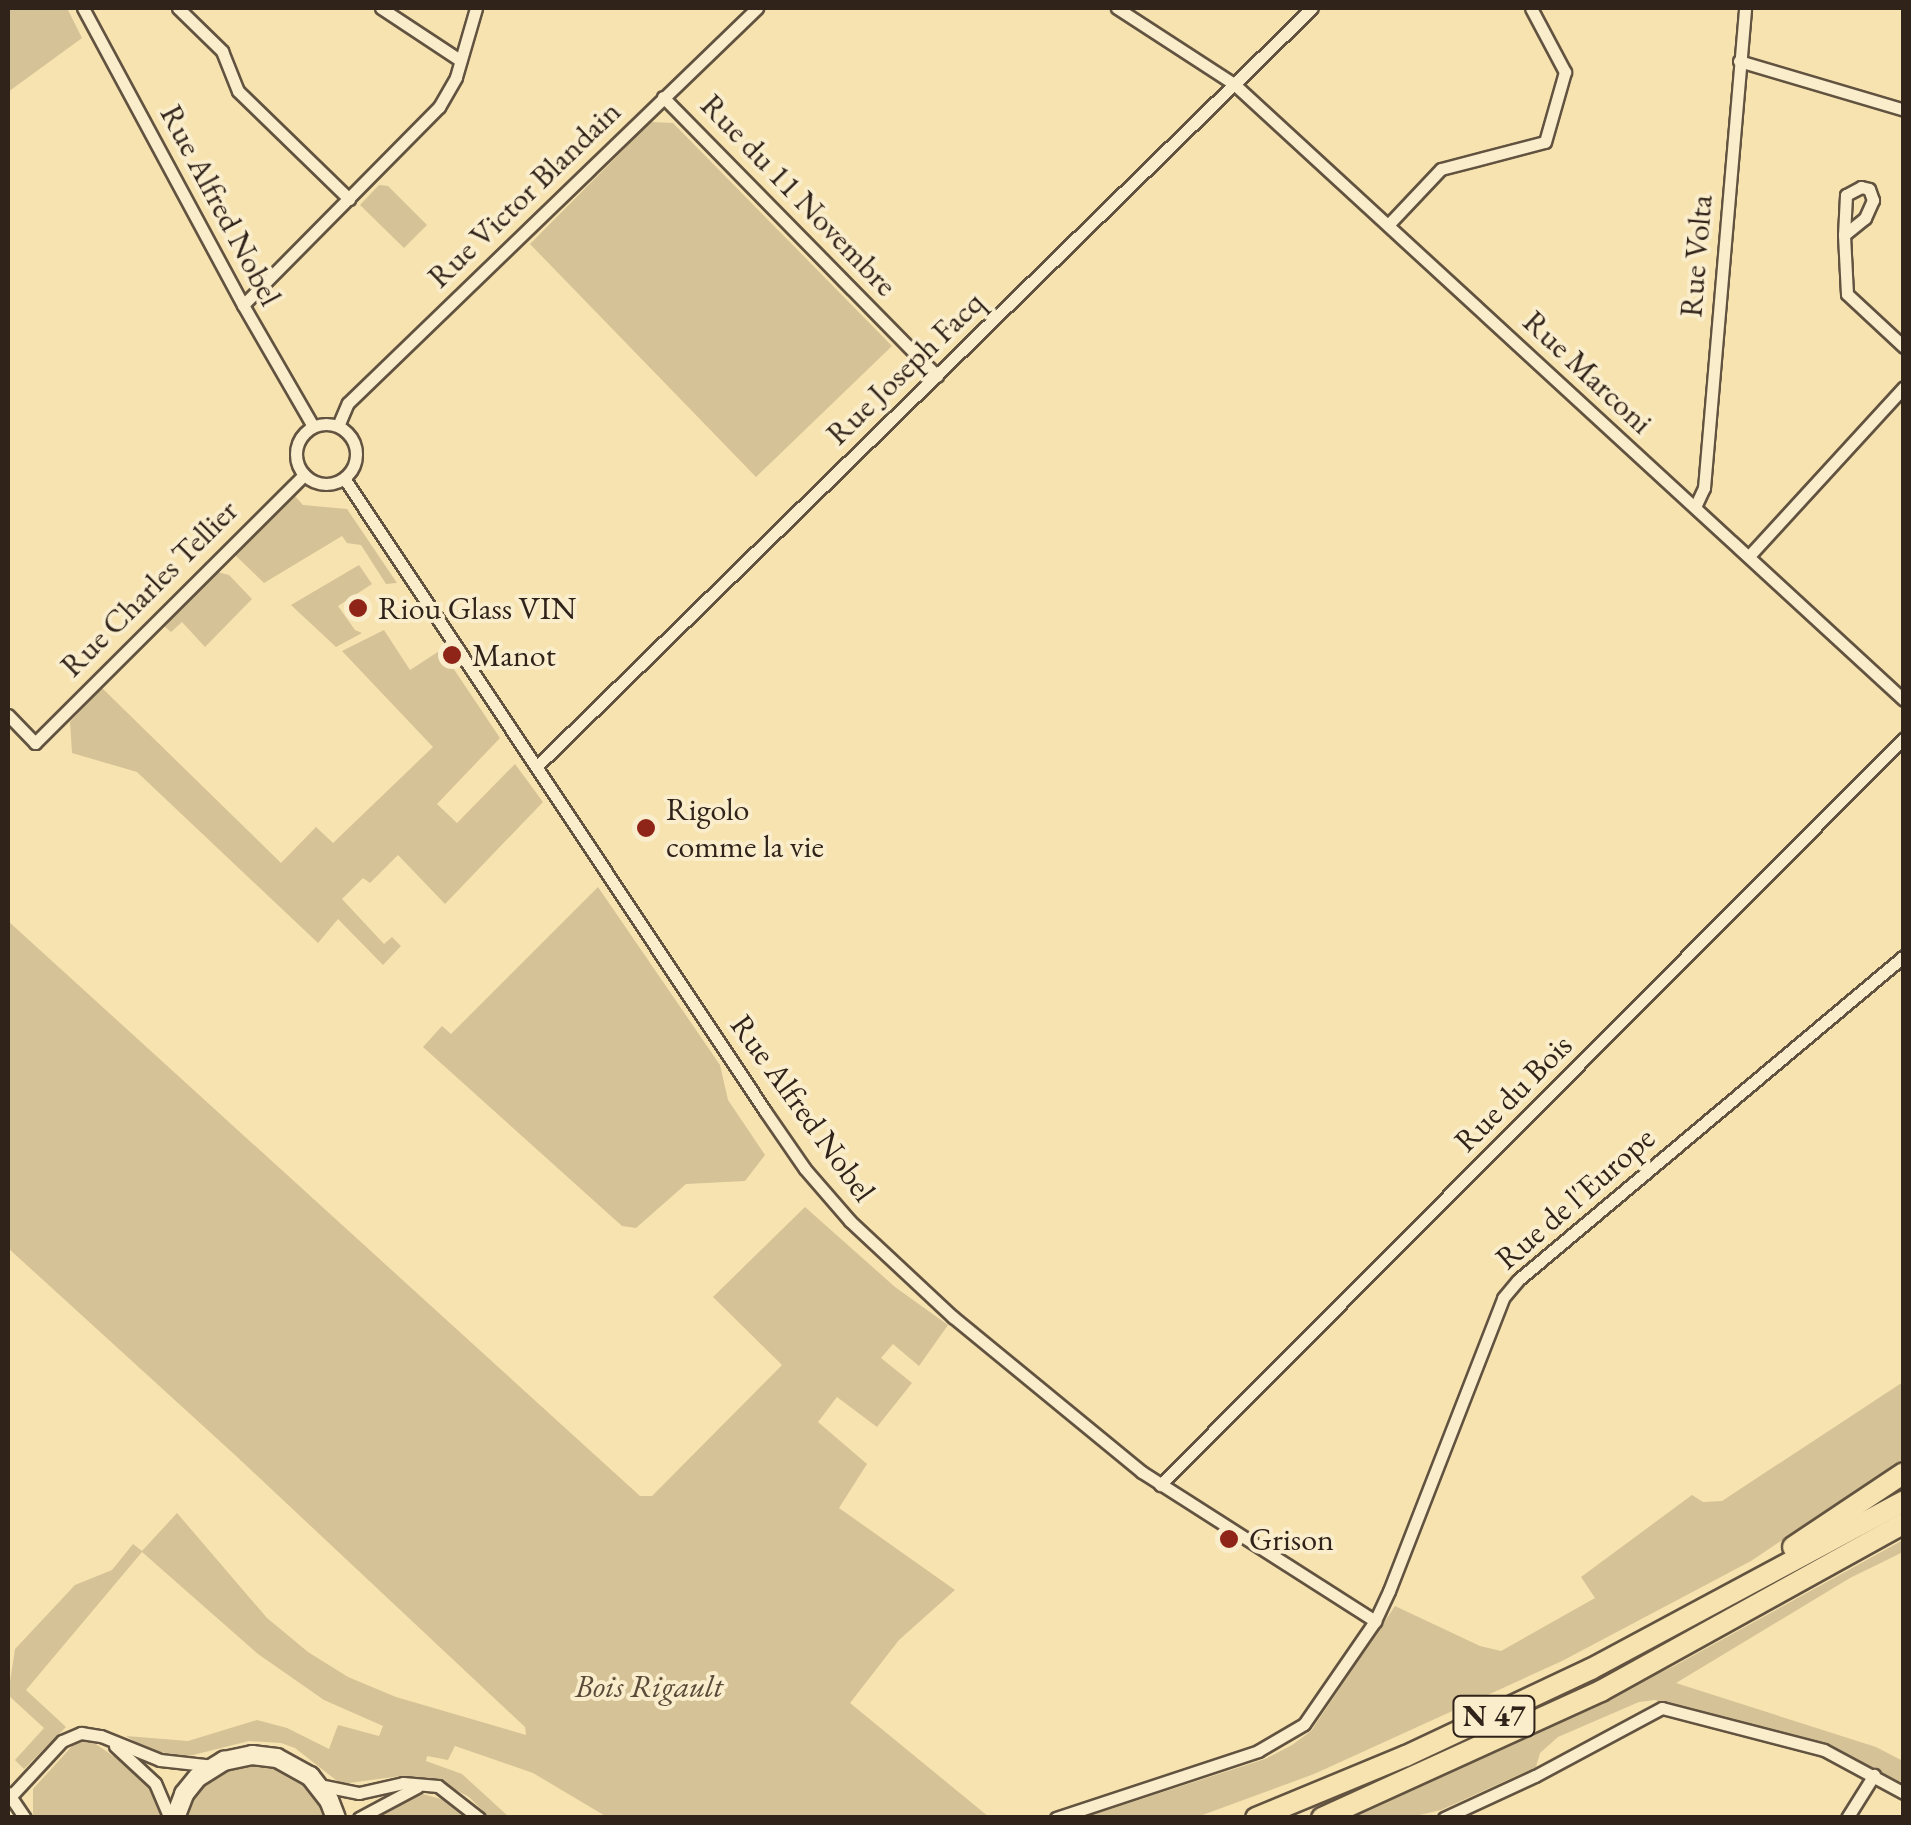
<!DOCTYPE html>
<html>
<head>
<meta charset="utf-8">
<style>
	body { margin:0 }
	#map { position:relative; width:1911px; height:1825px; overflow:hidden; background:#f7e3b0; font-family:"EB Garamond",serif }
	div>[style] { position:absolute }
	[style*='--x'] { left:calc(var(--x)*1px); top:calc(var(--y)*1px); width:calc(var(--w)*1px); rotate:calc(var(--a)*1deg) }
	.green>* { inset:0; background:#d5c296 }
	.roads { filter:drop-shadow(2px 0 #625340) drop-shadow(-2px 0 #625340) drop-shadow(0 2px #625340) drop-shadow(0 -2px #625340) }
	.street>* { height:11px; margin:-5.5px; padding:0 5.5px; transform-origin:5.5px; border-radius:5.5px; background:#faedcc }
	.street>.ring { margin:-5.5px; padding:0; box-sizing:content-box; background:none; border:11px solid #faedcc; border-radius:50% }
	.secondary>* { height:18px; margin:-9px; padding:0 9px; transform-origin:9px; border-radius:9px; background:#faedcc }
	.highway>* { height:20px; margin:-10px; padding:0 10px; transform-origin:10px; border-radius:10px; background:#f7e3b0 }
	.dots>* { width:28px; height:28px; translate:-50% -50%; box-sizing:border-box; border:5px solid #faedcc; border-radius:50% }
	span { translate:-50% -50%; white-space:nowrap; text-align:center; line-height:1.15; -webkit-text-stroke:8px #faedcc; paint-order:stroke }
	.shield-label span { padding:2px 8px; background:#faedcc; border:2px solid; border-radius:8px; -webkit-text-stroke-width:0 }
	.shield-label { font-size:30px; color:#30231a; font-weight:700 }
	.street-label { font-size:32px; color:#30231a }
	.poi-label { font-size:32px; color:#30231a }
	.left { translate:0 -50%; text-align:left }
	.park-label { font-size:32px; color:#594b39; font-style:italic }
	.frame { position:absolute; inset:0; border:10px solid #30231a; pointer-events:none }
</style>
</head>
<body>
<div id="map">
	<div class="green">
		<i style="clip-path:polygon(8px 8px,67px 8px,82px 38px,8px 92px)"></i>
		<i style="clip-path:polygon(651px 122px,673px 123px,892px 346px,756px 477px,530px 244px)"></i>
		<i style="clip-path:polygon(379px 185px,388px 186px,427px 225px,404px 248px,360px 205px)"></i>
		<i style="clip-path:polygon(295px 496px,303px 505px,347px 509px,397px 583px,386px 584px,361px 545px,347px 543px,342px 536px,264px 583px,234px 554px)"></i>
		<i style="clip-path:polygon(359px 565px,372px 584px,338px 606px,355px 630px,362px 633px,336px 647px,291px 605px)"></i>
		<i style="clip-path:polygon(218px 572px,229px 575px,252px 599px,205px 647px,182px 622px,171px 632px,164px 626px)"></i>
		<i style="clip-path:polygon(384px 630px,410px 670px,441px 650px,500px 738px,437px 804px,457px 823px,515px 764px,543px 802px,445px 904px,398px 855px,370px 883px,363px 878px,342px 899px,384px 944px,392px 937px,401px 946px,383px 965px,338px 919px,318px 943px,137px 772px,72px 753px,70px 722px,102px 688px,281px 863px,316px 827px,333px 843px,433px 747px,342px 651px)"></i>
		<i style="clip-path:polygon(598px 887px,720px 1065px,728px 1100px,765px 1155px,745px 1181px,686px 1184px,636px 1228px,622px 1226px,423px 1047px,442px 1026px,451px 1034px)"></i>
		<i style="clip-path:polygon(8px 921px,640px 1496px,652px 1496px,782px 1365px,713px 1297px,805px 1207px,895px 1287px,948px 1325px,919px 1366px,893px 1344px,881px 1358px,912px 1383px,877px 1427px,837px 1397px,818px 1422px,867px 1464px,839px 1508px,955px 1590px,899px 1640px,850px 1703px,989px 1817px,607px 1817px,533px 1773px,455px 1746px,448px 1760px,427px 1756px,426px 1761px,462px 1774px,509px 1817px,489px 1817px,469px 1797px,436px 1779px,401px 1776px,341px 1784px,295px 1748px,281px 1743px,249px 1741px,185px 1757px,147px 1749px,126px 1736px,188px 1741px,257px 1720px,287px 1728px,329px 1749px,338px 1725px,379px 1736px,383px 1726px,324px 1700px,258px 1654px,142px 1552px,26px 1690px,66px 1727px,24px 1769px,15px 1760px,44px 1728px,8px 1695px,15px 1649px,75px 1585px,112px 1570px,133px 1544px,142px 1551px,177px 1513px,267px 1618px,308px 1652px,348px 1677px,396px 1697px,526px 1735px,525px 1727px,235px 1455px,8px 1248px)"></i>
		<i style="clip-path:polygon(1903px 1382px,1903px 1459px,1751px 1561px,1562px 1661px,1314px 1774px,1197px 1817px,1083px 1818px,1265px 1759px,1292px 1745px,1311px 1731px,1395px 1606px,1480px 1646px,1501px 1651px,1595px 1598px,1581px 1577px,1692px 1495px,1703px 1502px,1722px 1501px)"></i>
		<i style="clip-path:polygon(1903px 1540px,1903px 1552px,1850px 1578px,1676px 1683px,1876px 1747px,1903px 1761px,1903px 1783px,1825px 1746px,1655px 1700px,1639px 1702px,1558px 1737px,1540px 1753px,1536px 1767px,1441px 1810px,1411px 1817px,1350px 1818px,1674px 1666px)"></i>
		<i style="clip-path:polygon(90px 1740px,145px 1778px,164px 1817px,33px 1817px,33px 1789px,74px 1744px)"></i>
		<i style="clip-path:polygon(249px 1764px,279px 1767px,298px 1777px,321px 1803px,326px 1818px,181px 1818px,202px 1785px,224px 1769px)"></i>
		<i style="clip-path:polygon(423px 1794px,451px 1802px,469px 1817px,365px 1818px,409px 1795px)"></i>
	</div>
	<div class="roads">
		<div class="street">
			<i style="--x:83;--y:8;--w:337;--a:61.7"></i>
			<i style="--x:243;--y:305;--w:140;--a:60"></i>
			<i style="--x:178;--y:8;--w:62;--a:44.3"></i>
			<i style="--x:222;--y:51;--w:43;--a:68.2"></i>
			<i style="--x:238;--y:91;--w:155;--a:44.2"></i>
			<i style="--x:381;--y:8;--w:95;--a:33.4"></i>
			<i style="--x:1117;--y:8;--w:140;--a:33"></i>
			<i style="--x:1234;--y:84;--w:910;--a:42.6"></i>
			<i style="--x:1739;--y:61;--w:172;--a:16.5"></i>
			<i style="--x:663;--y:97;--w:391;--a:45.5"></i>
			<i style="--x:1388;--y:225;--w:77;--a:-46.6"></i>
			<i style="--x:1441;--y:169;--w:107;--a:-14.6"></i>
			<i style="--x:1545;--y:142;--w:73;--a:-74.1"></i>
			<i style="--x:1565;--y:72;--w:72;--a:-118"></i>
			<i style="--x:1844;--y:235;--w:40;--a:-87.1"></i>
			<i style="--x:1846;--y:195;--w:17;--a:-28"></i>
			<i style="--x:1861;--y:187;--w:8;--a:14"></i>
			<i style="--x:1869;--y:189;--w:12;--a:70"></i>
			<i style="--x:1873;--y:200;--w:20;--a:114"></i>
			<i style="--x:1865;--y:218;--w:27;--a:141"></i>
			<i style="--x:1844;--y:235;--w:59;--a:87.1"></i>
			<i style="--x:1847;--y:294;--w:78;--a:42.9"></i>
			<i style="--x:243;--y:305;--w:279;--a:-45.3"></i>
			<i style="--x:439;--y:107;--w:34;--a:-60"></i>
			<i style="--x:456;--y:77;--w:72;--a:-73.8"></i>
			<i class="ring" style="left:296px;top:424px;width:49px;height:49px"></i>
			<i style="--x:338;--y:426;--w:25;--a:-67"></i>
			<i style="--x:348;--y:403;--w:569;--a:-44"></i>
			<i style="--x:344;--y:478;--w:760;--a:56.37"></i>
			<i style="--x:765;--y:1111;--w:70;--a:55.4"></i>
			<i style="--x:805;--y:1169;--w:69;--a:49.1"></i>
			<i style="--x:850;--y:1221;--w:141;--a:43"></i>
			<i style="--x:953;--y:1317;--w:244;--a:39.4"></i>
			<i style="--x:1142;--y:1472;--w:277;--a:32.6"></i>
			<i style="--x:1695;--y:507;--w:21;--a:-65"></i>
			<i style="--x:1704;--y:488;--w:482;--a:-85.1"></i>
			<i style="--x:1749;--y:556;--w:229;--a:-47.5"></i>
			<i style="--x:8;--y:715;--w:39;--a:46"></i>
			<i style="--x:35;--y:743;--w:380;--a:-44.9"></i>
			<i style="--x:536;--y:767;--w:1085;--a:-44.37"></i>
			<i style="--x:1160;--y:1485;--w:1054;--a:-45.12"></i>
			<i style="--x:115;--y:1746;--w:54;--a:42.8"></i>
			<i style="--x:155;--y:1783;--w:38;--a:67"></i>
			<i style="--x:319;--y:1785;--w:41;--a:11.3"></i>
			<i style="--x:359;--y:1793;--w:45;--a:-12.8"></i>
			<i style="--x:403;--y:1783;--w:35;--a:5"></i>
			<i style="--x:438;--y:1786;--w:52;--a:38"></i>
			<i style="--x:8;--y:1793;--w:30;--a:56"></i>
			<i style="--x:11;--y:1796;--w:75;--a:-47.2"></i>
			<i style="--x:62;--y:1741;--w:21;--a:-23"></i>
			<i style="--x:81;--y:1733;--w:20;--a:9"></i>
			<i style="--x:101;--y:1736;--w:64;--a:22.1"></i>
			<i style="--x:160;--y:1760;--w:54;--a:6.3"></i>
			<i style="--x:359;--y:1818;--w:66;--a:-28.1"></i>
			<i style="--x:1056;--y:1818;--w:213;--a:-18.3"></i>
			<i style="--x:1258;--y:1751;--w:53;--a:-30.4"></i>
			<i style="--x:1304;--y:1724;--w:125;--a:-55.4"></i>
			<i style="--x:1375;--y:1621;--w:33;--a:-65"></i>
			<i style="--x:1389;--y:1591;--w:314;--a:-68.7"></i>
			<i style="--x:1503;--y:1298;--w:23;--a:-50"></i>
			<i style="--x:1518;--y:1280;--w:504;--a:-40.01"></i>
			<i style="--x:1444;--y:1818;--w:100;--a:-24.8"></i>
			<i style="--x:1535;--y:1776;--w:144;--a:-28.2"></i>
			<i style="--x:1662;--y:1708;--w:167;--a:14.5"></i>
			<i style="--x:1824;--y:1750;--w:91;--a:28.3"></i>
			<i style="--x:1847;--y:1818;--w:51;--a:-57.9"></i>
		</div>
		<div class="secondary">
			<i style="--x:175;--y:1818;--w:26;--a:-69"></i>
			<i style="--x:184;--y:1794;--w:22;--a:-51"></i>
			<i style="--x:198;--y:1777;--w:31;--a:-32"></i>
			<i style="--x:224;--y:1761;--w:29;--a:-12"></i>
			<i style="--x:252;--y:1755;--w:25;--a:7"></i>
			<i style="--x:277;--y:1758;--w:38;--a:29"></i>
			<i style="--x:310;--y:1776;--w:31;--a:52"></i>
			<i style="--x:329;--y:1800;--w:19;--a:69"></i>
		</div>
		<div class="highway">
			<i style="--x:1793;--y:1547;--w:133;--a:-33.7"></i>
			<i style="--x:1256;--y:1818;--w:162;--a:-22.5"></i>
			<i style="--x:1406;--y:1756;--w:204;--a:-25.2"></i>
			<i style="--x:1591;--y:1669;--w:355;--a:-28.2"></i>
			<i style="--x:1322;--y:1818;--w:307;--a:-24.5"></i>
			<i style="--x:1601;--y:1691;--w:346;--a:-29"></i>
		</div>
	</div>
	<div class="dots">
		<i style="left:358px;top:608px;background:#8f2418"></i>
		<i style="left:452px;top:655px;background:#8f2418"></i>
		<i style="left:646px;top:828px;background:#8f2418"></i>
		<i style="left:1229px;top:1539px;background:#8f2418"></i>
	</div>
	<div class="shield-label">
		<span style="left:1494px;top:1716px">N 47</span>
	</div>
	<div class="street-label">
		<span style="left:524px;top:194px;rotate:-44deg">Rue Victor Blandain</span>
		<span style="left:799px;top:195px;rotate:46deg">Rue du 11 Novembre</span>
		<span style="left:221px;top:205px;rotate:62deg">Rue Alfred Nobel</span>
		<span style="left:1696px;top:256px;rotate:-85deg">Rue Volta</span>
		<span style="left:905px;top:368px;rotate:-44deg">Rue Joseph Facq</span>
		<span style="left:1588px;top:372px;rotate:43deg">Rue Marconi</span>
		<span style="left:149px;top:588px;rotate:-45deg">Rue Charles Tellier</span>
		<span style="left:1513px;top:1093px;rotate:-45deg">Rue du Bois</span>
		<span style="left:803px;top:1108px;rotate:54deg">Rue Alfred Nobel</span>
		<span style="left:1575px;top:1198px;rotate:-41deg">Rue de l'Europe</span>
	</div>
	<div class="poi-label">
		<span class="left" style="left:378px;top:608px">Riou Glass VIN</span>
		<span class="left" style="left:472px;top:655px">Manot</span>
		<span class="left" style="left:666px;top:828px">Rigolo<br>comme la vie</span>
		<span class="left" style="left:1249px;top:1539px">Grison</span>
	</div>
	<div class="park-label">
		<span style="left:649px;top:1686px">Bois Rigault</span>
	</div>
	<div class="frame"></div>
</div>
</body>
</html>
